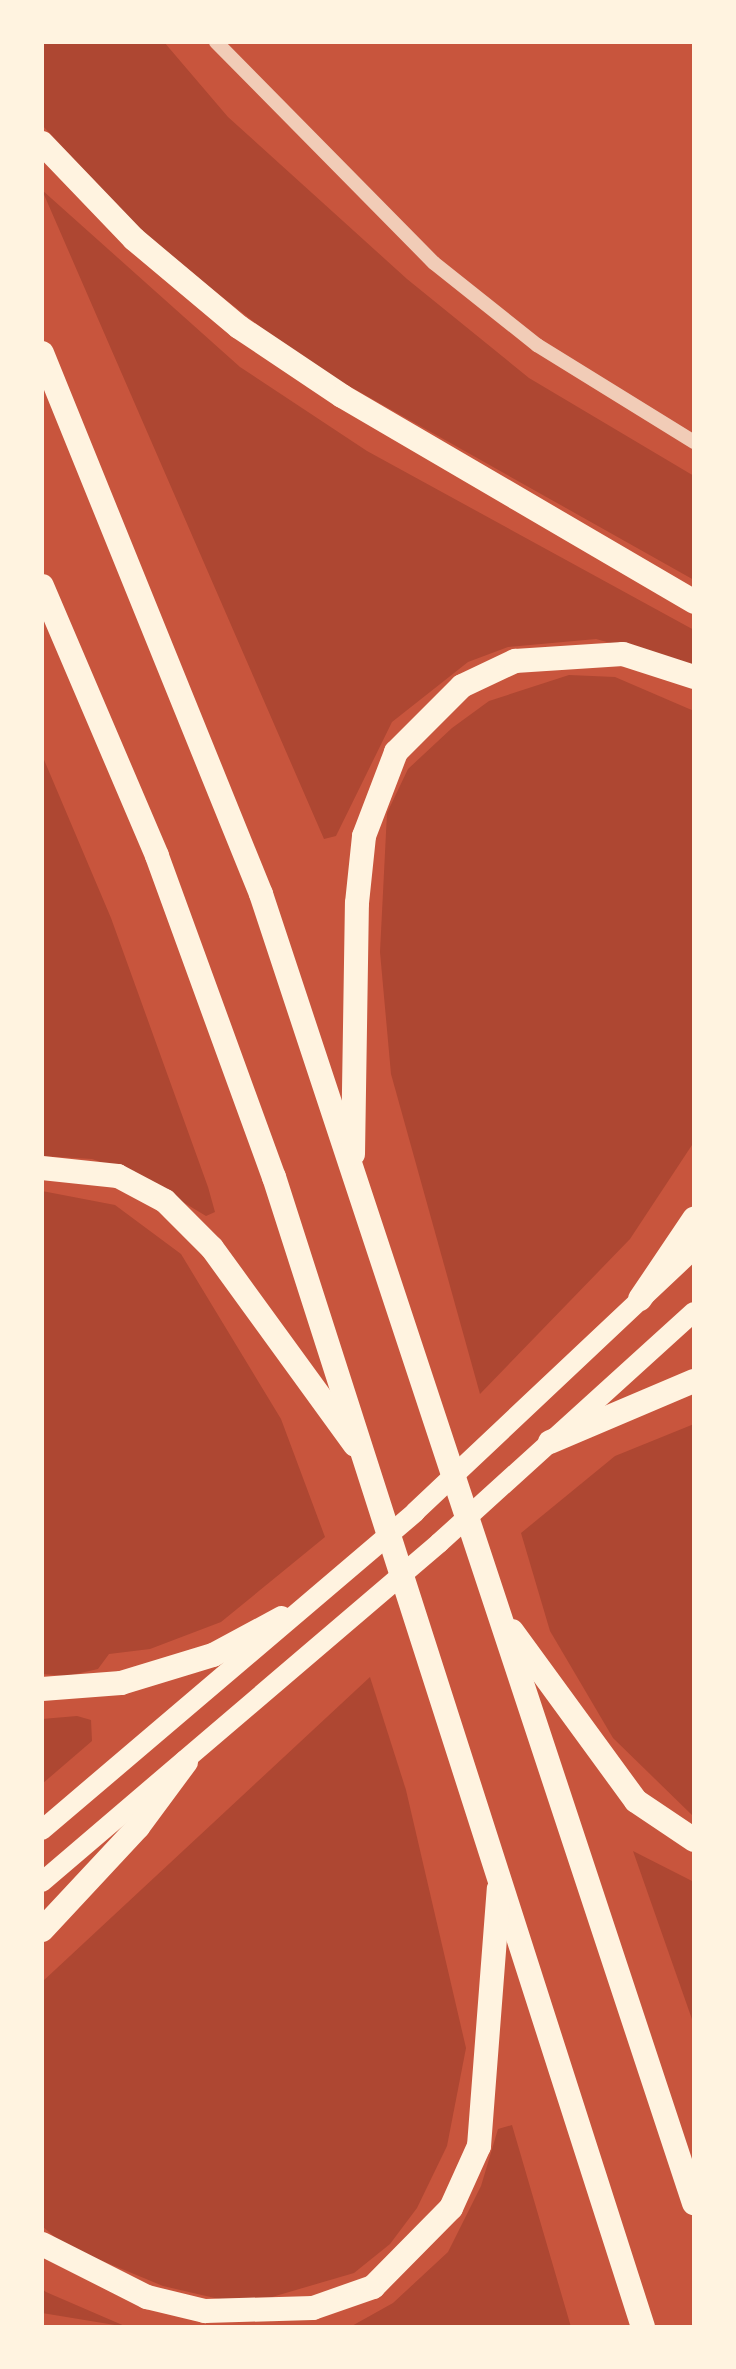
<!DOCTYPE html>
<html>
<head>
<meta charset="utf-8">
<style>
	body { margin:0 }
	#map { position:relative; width:736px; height:2369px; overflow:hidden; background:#c8553d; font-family:Overpass,sans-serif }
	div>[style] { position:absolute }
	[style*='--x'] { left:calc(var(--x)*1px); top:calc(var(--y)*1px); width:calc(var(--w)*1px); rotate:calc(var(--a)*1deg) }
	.green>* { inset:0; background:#ae4732 }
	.tertiary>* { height:14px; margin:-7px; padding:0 7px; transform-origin:7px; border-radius:7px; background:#f1ccb7 }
	.primary>* { height:20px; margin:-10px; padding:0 10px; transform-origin:10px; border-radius:10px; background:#fff3e0 }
	.motorway>* { height:24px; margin:-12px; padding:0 12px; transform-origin:12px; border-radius:12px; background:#fff3e0 }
	span { translate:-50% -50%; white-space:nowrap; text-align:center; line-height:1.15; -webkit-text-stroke:6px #fff3e0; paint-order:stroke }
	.frame { position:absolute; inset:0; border:44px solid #fff3e0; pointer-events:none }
</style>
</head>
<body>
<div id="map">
	<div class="green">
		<i style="clip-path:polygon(42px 42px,164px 42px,228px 117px,407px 279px,529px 378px,694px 476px,694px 580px,301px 359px,151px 241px,42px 125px)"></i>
		<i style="clip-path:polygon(42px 190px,240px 367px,367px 451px,694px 630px,694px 666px,596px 639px,508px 647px,468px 662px,392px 722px,336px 836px,324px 839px)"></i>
		<i style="clip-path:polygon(569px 675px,615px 677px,694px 711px,694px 1142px,630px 1239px,480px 1394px,391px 1074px,380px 952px,387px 813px,408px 769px,452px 728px,489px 701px)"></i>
		<i style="clip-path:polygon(42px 755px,111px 918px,208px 1187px,215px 1212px,206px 1216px,138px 1175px,92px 1159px,42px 1156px)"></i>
		<i style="clip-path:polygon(42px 1191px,115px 1205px,181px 1254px,281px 1419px,325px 1537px,221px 1622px,150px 1649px,109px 1654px,98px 1669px,67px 1676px,42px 1674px)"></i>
		<i style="clip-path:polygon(694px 1424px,694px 1817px,613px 1738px,550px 1631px,521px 1533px,615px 1456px)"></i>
		<i style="clip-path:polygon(370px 1677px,406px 1790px,466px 2048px,447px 2146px,417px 2208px,390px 2244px,354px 2273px,272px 2297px,219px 2299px,163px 2286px,64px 2245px,42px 2226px,42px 1982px)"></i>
		<i style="clip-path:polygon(77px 1716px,91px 1720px,92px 1741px,42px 1784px,42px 1719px)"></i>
		<i style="clip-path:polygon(633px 1851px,694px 1882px,694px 2025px)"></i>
		<i style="clip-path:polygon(512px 2125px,571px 2327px,350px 2327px,393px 2303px,448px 2252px,481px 2186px,498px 2129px)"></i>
		<i style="clip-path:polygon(42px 2289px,46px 2292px,127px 2327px,42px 2313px)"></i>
	</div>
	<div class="tertiary">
		<i style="--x:216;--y:42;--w:310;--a:45.4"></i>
		<i style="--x:434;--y:263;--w:132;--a:38.5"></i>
		<i style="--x:537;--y:345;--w:185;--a:31.7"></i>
	</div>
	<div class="primary">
		<i style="--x:42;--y:1830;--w:490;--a:-40.4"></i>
		<i style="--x:415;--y:1512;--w:383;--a:-43.3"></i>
		<i style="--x:42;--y:1882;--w:522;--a:-40.49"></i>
		<i style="--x:439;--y:1543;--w:344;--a:-42.2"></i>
	</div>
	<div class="motorway">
		<i style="--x:42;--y:143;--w:133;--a:46.2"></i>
		<i style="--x:134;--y:239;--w:137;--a:40"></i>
		<i style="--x:239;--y:327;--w:124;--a:33.8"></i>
		<i style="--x:342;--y:396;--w:408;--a:30.3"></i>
		<i style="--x:42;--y:353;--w:584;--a:67.96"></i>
		<i style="--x:261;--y:894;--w:1379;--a:71.7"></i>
		<i style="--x:42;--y:586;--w:293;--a:66.9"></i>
		<i style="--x:157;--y:856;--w:342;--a:70"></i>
		<i style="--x:274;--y:1177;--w:1208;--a:72.21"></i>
		<i style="--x:353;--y:1154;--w:251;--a:-89.1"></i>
		<i style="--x:357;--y:903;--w:67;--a:-84"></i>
		<i style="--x:364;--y:836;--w:90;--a:-69.1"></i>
		<i style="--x:396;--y:752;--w:93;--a:-45"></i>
		<i style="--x:462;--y:686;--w:59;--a:-25.3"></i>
		<i style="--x:515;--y:661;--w:108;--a:-3.7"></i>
		<i style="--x:623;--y:654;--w:75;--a:17.9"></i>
		<i style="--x:42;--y:1168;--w:76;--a:6"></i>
		<i style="--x:118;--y:1176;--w:53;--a:28"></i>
		<i style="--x:165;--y:1201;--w:66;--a:45"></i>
		<i style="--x:212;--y:1248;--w:243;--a:54"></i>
		<i style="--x:640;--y:1299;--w:97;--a:-56"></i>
		<i style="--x:550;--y:1442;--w:156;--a:-23"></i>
		<i style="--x:512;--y:1631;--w:210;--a:53.9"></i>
		<i style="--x:636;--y:1801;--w:70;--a:33.9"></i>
		<i style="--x:42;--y:1689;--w:79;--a:-4.3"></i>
		<i style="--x:121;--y:1683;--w:96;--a:-16.9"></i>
		<i style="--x:213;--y:1655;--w:78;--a:-28.2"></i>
		<i style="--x:42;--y:1930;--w:141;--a:-47"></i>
		<i style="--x:138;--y:1827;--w:81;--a:-53.6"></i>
		<i style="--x:42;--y:2244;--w:118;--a:26.8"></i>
		<i style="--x:147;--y:2297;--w:60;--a:13.6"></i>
		<i style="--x:205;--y:2311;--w:108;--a:-1.6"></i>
		<i style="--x:313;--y:2308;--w:64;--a:-19.3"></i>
		<i style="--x:373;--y:2287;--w:111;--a:-45.4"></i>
		<i style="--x:451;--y:2208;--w:68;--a:-65.7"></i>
		<i style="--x:479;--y:2146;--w:258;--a:-85.6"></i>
	</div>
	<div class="frame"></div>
</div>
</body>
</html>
